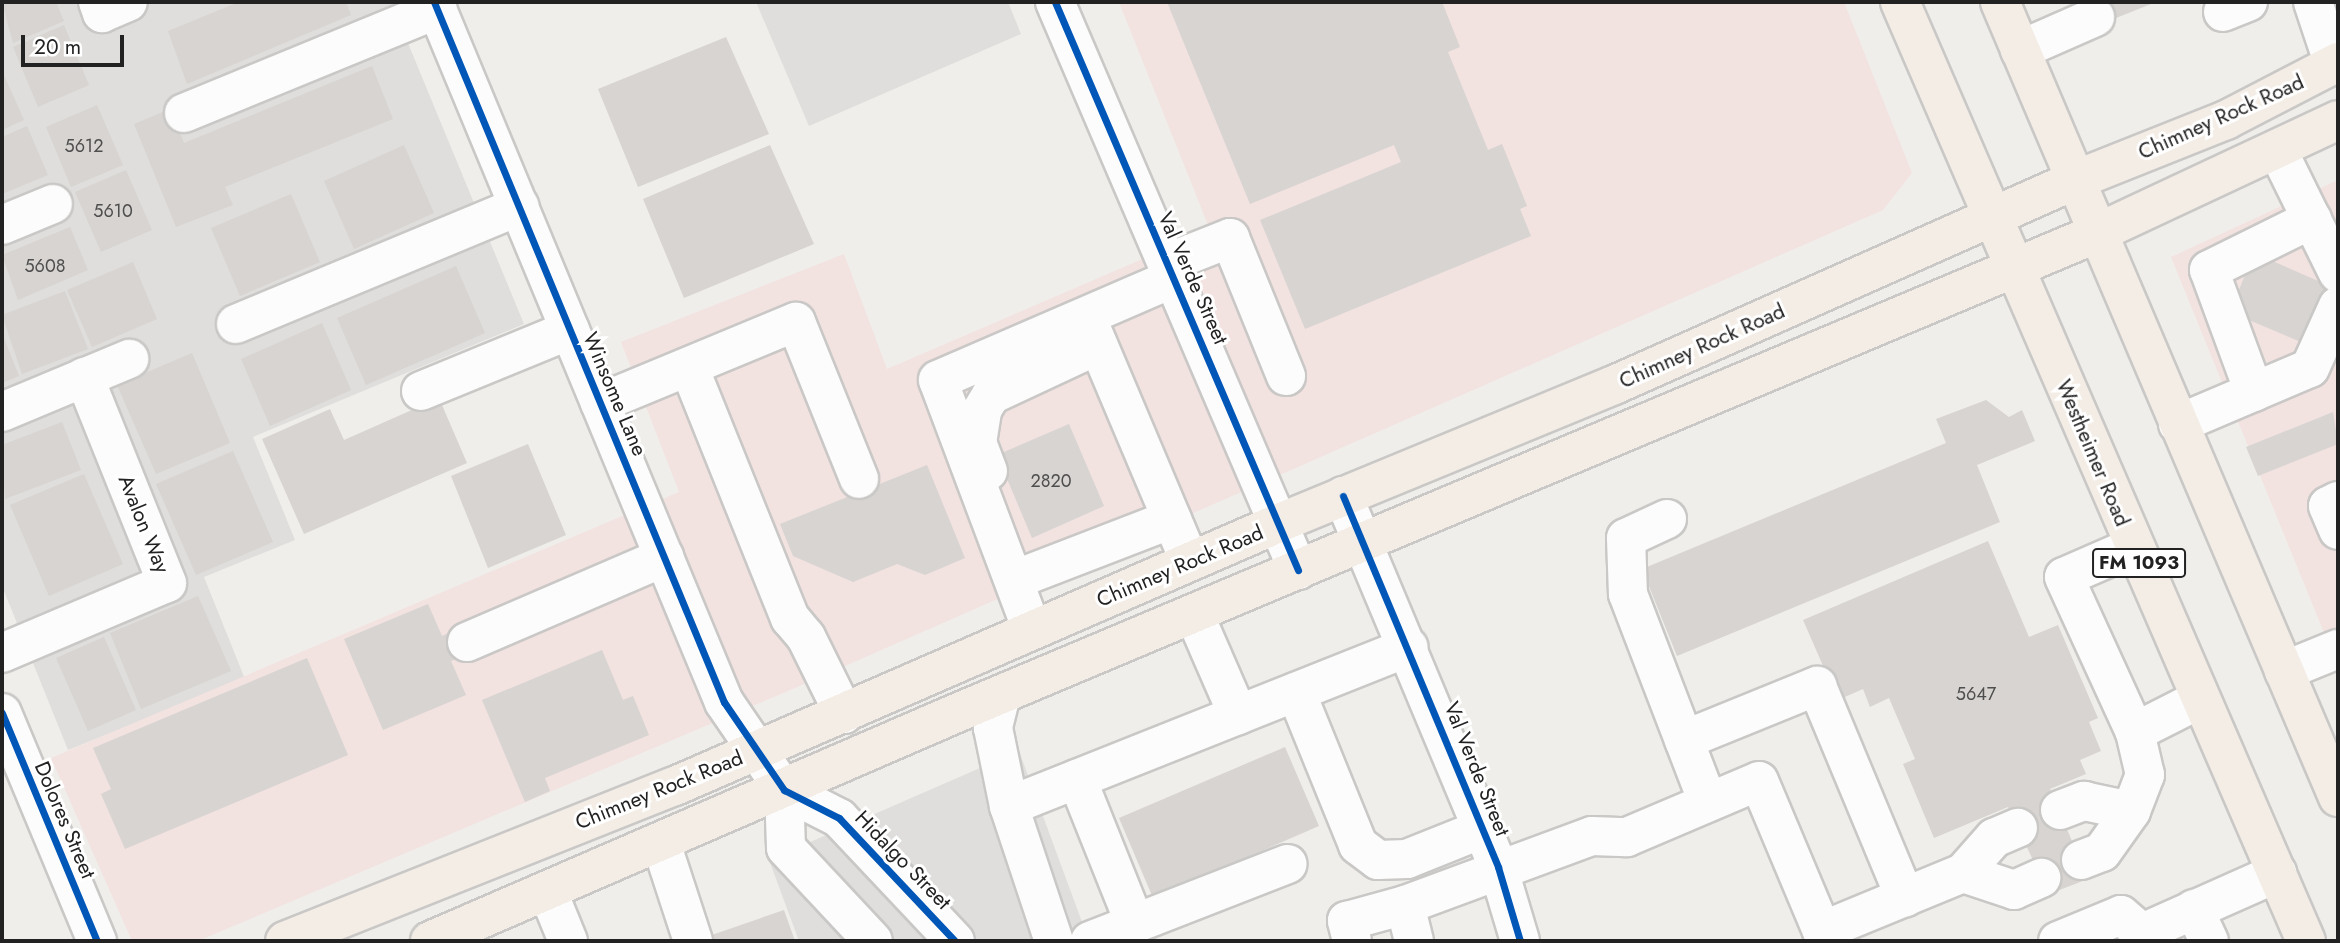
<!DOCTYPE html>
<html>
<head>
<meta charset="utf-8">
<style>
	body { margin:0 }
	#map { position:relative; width:2340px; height:943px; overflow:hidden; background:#f0eeea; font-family:Jost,sans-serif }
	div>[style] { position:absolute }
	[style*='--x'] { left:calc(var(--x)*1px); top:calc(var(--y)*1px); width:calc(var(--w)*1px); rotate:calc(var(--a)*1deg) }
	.residential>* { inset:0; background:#dfdedc }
	.commercial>* { inset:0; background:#f2e2e0 }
	.building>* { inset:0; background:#d7d4d1 }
	.roads { filter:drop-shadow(2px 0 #c9c8c6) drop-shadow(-2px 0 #c9c8c6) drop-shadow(0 2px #c9c8c6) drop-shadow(0 -2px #c9c8c6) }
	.minor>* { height:38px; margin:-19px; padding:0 19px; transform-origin:19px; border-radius:19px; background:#fdfcfc }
	.major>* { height:38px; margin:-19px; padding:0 19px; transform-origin:19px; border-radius:19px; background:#f3ede6 }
	.cycleway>* { height:7px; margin:-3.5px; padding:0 3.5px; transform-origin:3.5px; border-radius:3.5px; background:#0057b8 }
	span { translate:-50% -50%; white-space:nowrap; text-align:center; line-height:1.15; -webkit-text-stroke:6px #fff; paint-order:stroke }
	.number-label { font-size:18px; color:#4f4e4e }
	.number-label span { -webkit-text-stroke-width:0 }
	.shield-label span { padding:2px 5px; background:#fff; border:2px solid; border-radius:5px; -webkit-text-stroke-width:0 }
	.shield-label { font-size:19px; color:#222; font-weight:700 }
	.street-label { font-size:21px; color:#222 }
	.frame { position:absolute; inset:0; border:4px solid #222; pointer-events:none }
	.scale { position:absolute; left:21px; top:35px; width:103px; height:32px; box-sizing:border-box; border:4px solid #222; border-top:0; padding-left:9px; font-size:21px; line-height:24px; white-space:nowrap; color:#222; -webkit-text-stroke:5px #fff; paint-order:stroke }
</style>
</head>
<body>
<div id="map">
	<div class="residential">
		<i style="clip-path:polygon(2px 2px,391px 2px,524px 324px,253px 437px,295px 540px,204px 577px,245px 679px,68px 750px,2px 586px)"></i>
		<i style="clip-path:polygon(756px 2px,1008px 2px,1021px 34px,809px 126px)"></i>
		<i style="clip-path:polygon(1019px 751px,1089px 941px,799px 941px,769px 860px)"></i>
	</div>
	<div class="commercial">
		<i style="clip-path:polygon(1119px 2px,1844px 2px,1912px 173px,1883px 210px,788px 691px,198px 941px,132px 941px,51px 758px,679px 492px,621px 342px,844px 254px,887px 369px,1210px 230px)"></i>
		<i style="clip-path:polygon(2338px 180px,2338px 667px,2171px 257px)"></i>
	</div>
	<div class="building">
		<i style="clip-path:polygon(2px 2px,56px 2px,64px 21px,13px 43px)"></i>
		<i style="clip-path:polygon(239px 2px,346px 2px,351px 15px,187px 84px,168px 31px)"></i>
		<i style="clip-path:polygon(1167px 2px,1442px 2px,1460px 47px,1448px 52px,1488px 150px,1502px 144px,1527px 206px,1520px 209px,1531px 236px,1305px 329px,1260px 220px,1401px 162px,1394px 145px,1250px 204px)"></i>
		<i style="clip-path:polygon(2103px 2px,2156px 2px,2111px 20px)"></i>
		<i style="clip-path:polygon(64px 25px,89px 85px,38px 107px,13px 47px)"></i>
		<i style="clip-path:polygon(726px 37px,769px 134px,638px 187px,598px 89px)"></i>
		<i style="clip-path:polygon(372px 66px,393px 119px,225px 187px,233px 205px,176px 227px,134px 124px,170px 109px,184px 143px)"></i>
		<i style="clip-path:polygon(4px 75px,24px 120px,2px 130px,2px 76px)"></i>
		<i style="clip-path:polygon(97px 105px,123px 165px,71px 187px,46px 127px)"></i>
		<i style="clip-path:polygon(27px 126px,48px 175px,2px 194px,2px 137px)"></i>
		<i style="clip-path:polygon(404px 145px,434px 213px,354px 249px,324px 181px)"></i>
		<i style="clip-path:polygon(770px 145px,814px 244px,684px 298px,643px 199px)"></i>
		<i style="clip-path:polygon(126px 170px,152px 230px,101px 252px,75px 192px)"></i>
		<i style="clip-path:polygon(291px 194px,320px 262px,240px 296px,211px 228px)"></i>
		<i style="clip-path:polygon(70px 227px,88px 270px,18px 300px,2px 255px)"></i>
		<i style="clip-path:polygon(2254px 253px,2332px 287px,2308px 345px,2230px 312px)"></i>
		<i style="clip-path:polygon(133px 262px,157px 319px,92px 347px,67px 290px)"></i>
		<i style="clip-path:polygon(456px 266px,485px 333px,366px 385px,337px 318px)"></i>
		<i style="clip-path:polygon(65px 291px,88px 349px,22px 374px,2px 315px)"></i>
		<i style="clip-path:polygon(322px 323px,351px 390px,270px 426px,241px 359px)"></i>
		<i style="clip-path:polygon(2px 333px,19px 376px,2px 383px)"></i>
		<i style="clip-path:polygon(192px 353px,230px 443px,156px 474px,117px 385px)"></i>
		<i style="clip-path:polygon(439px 398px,467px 463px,304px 534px,262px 439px,330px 409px,344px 440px)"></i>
		<i style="clip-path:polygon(1986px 400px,2009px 417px,2022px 410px,2035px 441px,1977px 465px,2000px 522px,1677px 656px,1642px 569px,1946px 443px,1936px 419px)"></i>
		<i style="clip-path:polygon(2333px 412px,2338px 444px,2258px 476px,2246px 447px)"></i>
		<i style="clip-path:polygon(62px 422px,81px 470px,5px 499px,2px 445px)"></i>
		<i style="clip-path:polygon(1069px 424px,1104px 506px,1032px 538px,997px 455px)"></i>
		<i style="clip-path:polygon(528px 444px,566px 535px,488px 568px,451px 476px)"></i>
		<i style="clip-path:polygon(233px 451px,273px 542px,196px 575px,156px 484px)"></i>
		<i style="clip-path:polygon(927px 465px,965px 558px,925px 575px,897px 564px,853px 582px,793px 556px,780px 524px)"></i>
		<i style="clip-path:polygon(84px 474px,123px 564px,49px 596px,10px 505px)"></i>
		<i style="clip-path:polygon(1988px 541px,2029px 637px,2058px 625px,2098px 718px,2089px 722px,2101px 751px,2080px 760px,2086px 774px,2050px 789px,2088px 879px,2049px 894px,2008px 807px,1934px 838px,1903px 764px,1915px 759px,1889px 698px,1870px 707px,1863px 689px,1838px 700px,1803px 620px)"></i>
		<i style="clip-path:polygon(198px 596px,231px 671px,141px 709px,110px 633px)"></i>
		<i style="clip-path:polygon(428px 604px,442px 636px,453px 631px,464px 656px,451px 661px,466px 695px,383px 730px,344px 639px)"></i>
		<i style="clip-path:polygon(104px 637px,136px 710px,88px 731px,56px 658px)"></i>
		<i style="clip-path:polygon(602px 650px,623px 700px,633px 696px,649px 735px,545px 778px,550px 791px,525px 802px,482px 700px)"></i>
		<i style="clip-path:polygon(307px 658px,348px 755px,125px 849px,101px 794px,111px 789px,93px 748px)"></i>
		<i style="clip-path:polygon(1285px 747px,1319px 826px,1153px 898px,1119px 818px)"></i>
		<i style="clip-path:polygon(784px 910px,795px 941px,708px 941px,706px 937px)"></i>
	</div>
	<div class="roads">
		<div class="minor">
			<i style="--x:98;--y:2;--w:12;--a:70"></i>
			<i style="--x:102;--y:13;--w:28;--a:-23"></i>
			<i style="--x:434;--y:2;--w:758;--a:67.5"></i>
			<i style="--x:724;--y:702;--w:107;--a:55.7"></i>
			<i style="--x:784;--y:790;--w:62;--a:27"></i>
			<i style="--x:839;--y:818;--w:169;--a:46.7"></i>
			<i style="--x:1055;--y:2;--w:618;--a:66.84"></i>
			<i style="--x:2313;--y:2;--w:66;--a:71.6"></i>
			<i style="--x:2223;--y:12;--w:27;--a:-22"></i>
			<i style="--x:2020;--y:50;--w:82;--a:-23.7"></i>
			<i style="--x:184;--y:113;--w:274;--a:-22.3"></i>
			<i style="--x:2278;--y:151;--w:136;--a:63.8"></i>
			<i style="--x:2;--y:225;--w:55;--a:-22.4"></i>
			<i style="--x:1167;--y:263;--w:68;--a:-21.6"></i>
			<i style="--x:1230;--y:238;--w:149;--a:67.9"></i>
			<i style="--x:1089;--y:323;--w:259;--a:67.1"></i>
			<i style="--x:236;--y:324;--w:307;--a:-22.6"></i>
			<i style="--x:689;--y:367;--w:271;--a:68.1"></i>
			<i style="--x:790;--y:618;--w:25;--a:50"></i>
			<i style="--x:806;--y:637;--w:86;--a:63.7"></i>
			<i style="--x:421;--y:391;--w:161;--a:-22.3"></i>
			<i style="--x:2254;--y:392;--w:130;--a:-110.2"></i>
			<i style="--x:2209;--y:270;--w:115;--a:-26.3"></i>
			<i style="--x:600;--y:403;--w:212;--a:-22.5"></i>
			<i style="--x:796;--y:322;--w:169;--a:68.1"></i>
			<i style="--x:2;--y:412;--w:138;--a:-22.7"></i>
			<i style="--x:2178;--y:424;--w:143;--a:-23"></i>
			<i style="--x:2310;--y:368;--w:68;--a:-65.7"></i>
			<i style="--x:988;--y:471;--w:30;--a:-111"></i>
			<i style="--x:977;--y:443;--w:33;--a:-81"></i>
			<i style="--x:982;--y:410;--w:17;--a:-59"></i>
			<i style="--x:991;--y:395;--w:118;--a:-25"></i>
			<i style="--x:1343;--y:496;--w:402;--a:67.3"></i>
			<i style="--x:1498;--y:867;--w:77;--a:73.4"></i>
			<i style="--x:2338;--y:501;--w:11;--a:153"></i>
			<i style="--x:2328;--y:506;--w:26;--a:67"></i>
			<i style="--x:1667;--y:519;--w:45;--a:155.1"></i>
			<i style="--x:1626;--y:538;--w:56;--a:88"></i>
			<i style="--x:1628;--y:594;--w:223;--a:69"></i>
			<i style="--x:2133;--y:547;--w:75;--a:156.5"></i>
			<i style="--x:2064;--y:577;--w:170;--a:65.4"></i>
			<i style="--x:1014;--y:580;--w:169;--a:-21.1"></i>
			<i style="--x:1195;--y:616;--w:108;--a:66.5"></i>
			<i style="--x:1032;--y:630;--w:267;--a:-110.6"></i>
			<i style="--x:938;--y:380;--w:257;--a:-23.4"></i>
			<i style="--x:467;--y:642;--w:215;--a:-23.3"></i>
			<i style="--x:2;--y:653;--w:179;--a:-23"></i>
			<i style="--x:167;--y:583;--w:222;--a:-111.9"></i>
			<i style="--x:2284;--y:671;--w:58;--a:-22.2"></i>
			<i style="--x:1296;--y:692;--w:165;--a:67.9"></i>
			<i style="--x:1358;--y:845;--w:25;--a:37"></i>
			<i style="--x:1378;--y:860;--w:29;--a:-2"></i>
			<i style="--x:1407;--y:859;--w:81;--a:-21.8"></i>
			<i style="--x:1001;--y:695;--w:34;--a:104"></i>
			<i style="--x:993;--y:728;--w:80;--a:78.4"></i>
			<i style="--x:1009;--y:806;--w:142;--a:71.6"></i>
			<i style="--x:2;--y:713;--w:247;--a:67.4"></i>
			<i style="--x:1684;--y:740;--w:144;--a:-22.1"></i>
			<i style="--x:1817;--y:686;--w:229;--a:67.4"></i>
			<i style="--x:1077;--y:779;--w:156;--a:68.2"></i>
			<i style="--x:784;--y:790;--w:58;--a:88"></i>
			<i style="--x:786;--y:848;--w:127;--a:46.9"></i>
			<i style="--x:1009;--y:806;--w:430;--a:-21.7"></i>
			<i style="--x:2060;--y:810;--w:26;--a:-21"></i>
			<i style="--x:2084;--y:801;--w:48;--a:12"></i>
			<i style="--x:661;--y:843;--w:103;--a:71.9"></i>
			<i style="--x:2081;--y:860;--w:22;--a:-21"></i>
			<i style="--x:2102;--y:852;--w:50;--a:-54.7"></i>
			<i style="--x:2131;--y:811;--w:39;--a:-69"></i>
			<i style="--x:2145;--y:775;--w:44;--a:-103.1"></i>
			<i style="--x:2135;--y:732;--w:71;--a:-26.9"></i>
			<i style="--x:1963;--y:873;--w:54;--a:18.4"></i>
			<i style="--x:2014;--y:890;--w:30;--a:-24"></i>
			<i style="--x:548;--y:892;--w:53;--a:67.8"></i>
			<i style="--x:2194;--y:909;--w:35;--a:65"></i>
			<i style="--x:1090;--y:941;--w:212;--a:-21.3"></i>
			<i style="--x:1352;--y:941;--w:21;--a:-104"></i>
			<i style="--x:1347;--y:921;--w:60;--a:-15.4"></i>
			<i style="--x:1414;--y:941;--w:37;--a:-104"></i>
			<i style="--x:1405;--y:905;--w:199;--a:-20.3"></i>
			<i style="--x:1592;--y:836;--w:35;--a:2"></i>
			<i style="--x:1627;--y:837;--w:143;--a:-23"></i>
			<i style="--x:1759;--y:781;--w:163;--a:67.2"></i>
			<i style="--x:1822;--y:931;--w:152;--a:-22.4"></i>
			<i style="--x:1963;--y:873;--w:47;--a:-48.5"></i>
			<i style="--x:1994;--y:838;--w:26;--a:-23"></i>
			<i style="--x:2058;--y:941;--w:68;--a:-22.4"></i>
			<i style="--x:2121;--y:915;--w:28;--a:41"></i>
			<i style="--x:2142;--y:933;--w:148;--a:-24"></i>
		</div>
		<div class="major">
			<i style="--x:1900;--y:2;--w:1023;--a:66.62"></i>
			<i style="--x:2000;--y:2;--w:864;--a:66.97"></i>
			<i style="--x:285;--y:941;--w:420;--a:-21.7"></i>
			<i style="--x:675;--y:786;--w:659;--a:-23.53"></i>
			<i style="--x:1279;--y:523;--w:362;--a:-22.4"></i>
			<i style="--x:1614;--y:385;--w:502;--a:-23.96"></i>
			<i style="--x:2073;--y:181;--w:165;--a:-21.7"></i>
			<i style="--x:2226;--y:120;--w:126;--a:-27.4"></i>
			<i style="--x:430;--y:941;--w:576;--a:-23.41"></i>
			<i style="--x:959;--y:712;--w:1232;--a:-22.82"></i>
			<i style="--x:2095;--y:234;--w:268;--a:-25.1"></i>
		</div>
	</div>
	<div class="cycleway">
		<i style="--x:434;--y:2;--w:758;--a:67.5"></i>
		<i style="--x:724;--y:702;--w:107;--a:55.7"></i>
		<i style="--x:784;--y:790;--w:62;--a:27"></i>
		<i style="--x:839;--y:818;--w:169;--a:46.7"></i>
		<i style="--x:1055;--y:2;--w:618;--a:66.84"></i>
		<i style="--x:1343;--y:496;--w:402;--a:67.3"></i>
		<i style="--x:1498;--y:867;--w:77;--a:73.4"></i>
		<i style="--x:2;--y:713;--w:247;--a:67.4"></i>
	</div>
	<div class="number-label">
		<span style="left:84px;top:146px">5612</span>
		<span style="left:113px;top:211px">5610</span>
		<span style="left:45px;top:266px">5608</span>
		<span style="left:1051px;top:481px">2820</span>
		<span style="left:1976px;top:694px">5647</span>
	</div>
	<div class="shield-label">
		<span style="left:2139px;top:563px">FM 1093</span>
	</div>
	<div class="street-label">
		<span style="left:2221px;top:117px;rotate:-24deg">Chimney Rock Road</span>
		<span style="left:1193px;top:278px;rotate:66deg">Val Verde Street</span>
		<span style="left:1702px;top:346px;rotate:-24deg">Chimney Rock Road</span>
		<span style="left:615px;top:394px;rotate:67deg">Winsome Lane</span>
		<span style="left:2093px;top:453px;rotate:67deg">Westheimer Road</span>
		<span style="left:144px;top:524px;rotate:68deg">Avalon Way</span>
		<span style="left:1180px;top:566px;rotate:-23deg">Chimney Rock Road</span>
		<span style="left:1477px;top:769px;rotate:68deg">Val Verde Street</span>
		<span style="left:659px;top:790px;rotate:-22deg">Chimney Rock Road</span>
		<span style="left:65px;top:820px;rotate:67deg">Dolores Street</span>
		<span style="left:903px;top:860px;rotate:46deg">Hidalgo Street</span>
	</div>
	<div class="frame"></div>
	<div class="scale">20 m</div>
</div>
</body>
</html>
